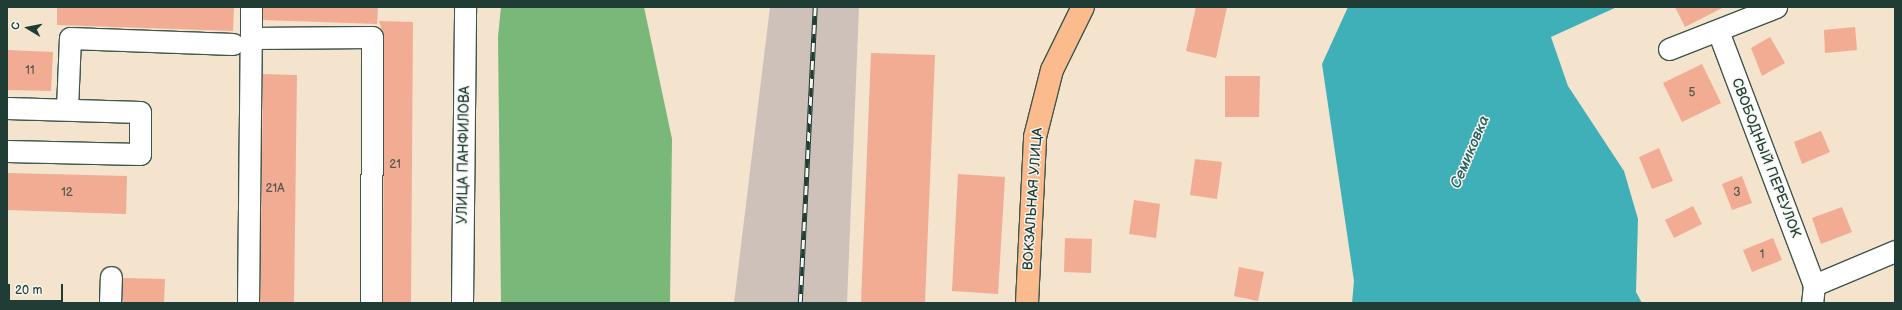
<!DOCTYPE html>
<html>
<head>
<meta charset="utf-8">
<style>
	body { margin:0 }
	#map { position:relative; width:1902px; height:310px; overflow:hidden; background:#f4e3cd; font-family:"Balsamiq Sans",sans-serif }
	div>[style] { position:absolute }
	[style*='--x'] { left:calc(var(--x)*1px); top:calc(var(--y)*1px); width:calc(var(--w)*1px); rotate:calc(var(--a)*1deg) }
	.industrial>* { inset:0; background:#cec1b9 }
	.forest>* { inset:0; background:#7ab879 }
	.water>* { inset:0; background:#40b0b8 }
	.building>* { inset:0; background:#f1ac93 }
	.roads { filter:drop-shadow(1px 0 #3f564b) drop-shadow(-1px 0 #3f564b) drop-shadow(0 1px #3f564b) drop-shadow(0 -1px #3f564b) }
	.minor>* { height:21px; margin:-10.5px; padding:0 10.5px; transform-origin:10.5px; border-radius:10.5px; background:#fff }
	.major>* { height:22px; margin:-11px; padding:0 11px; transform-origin:11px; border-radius:11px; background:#fbbb8d }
	.rail>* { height:4.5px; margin-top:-2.25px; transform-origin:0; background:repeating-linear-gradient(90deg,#f6f6f2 0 9px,#1f3d34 0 18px); box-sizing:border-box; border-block:1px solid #1f3d34 }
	span { translate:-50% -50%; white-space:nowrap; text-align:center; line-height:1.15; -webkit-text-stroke:3px #f6f6f2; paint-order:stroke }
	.number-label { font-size:12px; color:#54594c }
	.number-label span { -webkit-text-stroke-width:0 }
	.street-label { font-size:14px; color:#1f3d34 }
	.water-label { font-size:15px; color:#29605c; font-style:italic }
	.frame { position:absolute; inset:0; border:8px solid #1f3d34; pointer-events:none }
	.north { position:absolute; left:8px; top:8px; width:40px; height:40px; -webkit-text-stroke:3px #f6f6f2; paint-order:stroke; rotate:280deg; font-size:11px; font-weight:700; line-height:16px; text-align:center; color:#1f3d34 }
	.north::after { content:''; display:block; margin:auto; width:14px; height:18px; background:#1f3d34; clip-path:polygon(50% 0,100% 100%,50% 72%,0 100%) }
	.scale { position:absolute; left:8px; top:284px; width:55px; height:18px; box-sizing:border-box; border:2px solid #1f3d34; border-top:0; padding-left:5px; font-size:12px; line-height:14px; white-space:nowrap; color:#1f3d34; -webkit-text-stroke:3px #f6f6f2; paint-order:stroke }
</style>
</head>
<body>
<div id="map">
	<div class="industrial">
		<i style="clip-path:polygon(770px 7px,859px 7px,847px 303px,734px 303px)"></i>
	</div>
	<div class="forest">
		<i style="clip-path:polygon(501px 7px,644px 7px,672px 139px,670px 303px,501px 303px,498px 37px)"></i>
	</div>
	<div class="water">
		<i style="clip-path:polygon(1348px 7px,1617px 7px,1551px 37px,1568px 86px,1624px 171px,1638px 219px,1636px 292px,1642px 303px,1352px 303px,1354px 281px,1322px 64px)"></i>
	</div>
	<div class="building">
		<i style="clip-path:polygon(57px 7px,234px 7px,233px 31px,57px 25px)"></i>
		<i style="clip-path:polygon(263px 7px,378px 7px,377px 24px,263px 20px)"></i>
		<i style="clip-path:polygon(1196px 7px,1227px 7px,1216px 58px,1186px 51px)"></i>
		<i style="clip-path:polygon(1675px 7px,1724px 7px,1685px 27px)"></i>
		<i style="clip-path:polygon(379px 21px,413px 22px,411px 303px,383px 303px,384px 37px)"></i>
		<i style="clip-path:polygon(1855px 27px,1857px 50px,1825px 53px,1824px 30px)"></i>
		<i style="clip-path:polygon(1770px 37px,1785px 63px,1762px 76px,1751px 48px)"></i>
		<i style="clip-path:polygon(7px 50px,53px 52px,51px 91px,7px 90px)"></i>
		<i style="clip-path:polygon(871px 53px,935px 55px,925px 303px,861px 303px)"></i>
		<i style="clip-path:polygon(1702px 64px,1721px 103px,1682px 122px,1663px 83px)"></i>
		<i style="clip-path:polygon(263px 74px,297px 75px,294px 303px,260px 303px)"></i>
		<i style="clip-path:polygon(1225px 76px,1260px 76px,1259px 117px,1225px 117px)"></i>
		<i style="clip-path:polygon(1821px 131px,1830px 152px,1802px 164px,1794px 142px)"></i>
		<i style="clip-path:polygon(1659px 148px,1673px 181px,1652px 189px,1639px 157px)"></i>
		<i style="clip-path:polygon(1195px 159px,1222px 162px,1217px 199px,1190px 195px)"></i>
		<i style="clip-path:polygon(7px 173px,127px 176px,126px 214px,7px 210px)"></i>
		<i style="clip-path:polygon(958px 174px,1005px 177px,998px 294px,952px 291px)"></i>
		<i style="clip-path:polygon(1742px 176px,1752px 203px,1732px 210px,1722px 184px)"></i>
		<i style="clip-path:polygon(1134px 200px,1160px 204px,1156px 238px,1129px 234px)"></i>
		<i style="clip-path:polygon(1693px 206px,1702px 224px,1674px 238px,1665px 220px)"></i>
		<i style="clip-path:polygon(1842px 207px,1852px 232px,1821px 244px,1812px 218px)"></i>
		<i style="clip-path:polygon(1065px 238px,1092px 239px,1091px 273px,1064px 272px)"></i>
		<i style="clip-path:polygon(1773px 238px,1782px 260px,1752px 272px,1743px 250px)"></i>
		<i style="clip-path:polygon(1239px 267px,1264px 272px,1258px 301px,1234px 296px)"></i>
		<i style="clip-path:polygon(123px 278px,165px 279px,164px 303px,122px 303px)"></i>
	</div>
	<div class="roads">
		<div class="minor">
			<i style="--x:251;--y:7;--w:31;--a:90"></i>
			<i style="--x:251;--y:38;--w:121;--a:-0.5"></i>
			<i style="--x:372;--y:37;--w:266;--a:90.2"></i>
			<i style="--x:1718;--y:31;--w:272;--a:69.3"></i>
			<i style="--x:1814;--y:285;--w:18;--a:96"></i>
			<i style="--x:1669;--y:49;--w:115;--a:-21.4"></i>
			<i style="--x:7;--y:108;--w:133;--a:1.7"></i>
			<i style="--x:140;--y:112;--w:42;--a:90"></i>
			<i style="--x:140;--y:154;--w:133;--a:-178.7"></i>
			<i style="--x:67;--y:109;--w:71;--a:-87.6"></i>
			<i style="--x:70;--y:38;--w:163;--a:2.1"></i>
			<i style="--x:1814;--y:285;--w:88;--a:-22.8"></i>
			<i style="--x:110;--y:303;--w:26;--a:-88"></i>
			<i style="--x:248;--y:303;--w:265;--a:-89.4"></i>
			<i style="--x:462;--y:303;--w:296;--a:-89.4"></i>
		</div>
		<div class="major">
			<i style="--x:1027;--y:303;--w:166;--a:-87.2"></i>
			<i style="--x:1035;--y:137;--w:69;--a:-75.8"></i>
			<i style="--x:1052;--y:70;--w:70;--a:-63.8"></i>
		</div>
	</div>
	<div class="rail">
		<i style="--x:800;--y:303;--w:296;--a:-87.1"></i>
	</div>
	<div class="number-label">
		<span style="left:30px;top:71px">11</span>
		<span style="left:1692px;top:93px">5</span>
		<span style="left:395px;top:165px">21</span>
		<span style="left:275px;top:189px">21А</span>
		<span style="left:67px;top:193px">12</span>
		<span style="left:1737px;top:193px">3</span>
		<span style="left:1762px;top:255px">1</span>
	</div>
	<div class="street-label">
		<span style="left:464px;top:155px;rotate:-89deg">УЛИЦА ПАНФИЛОВА</span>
		<span style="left:1766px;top:158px;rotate:69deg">СВОБОДНЫЙ ПЕРЕУЛОК</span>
		<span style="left:1033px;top:199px;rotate:-86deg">ВОКЗАЛЬНАЯ УЛИЦА</span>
	</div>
	<div class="water-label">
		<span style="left:1470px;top:152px;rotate:-67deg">Семиковка</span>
	</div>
	<div class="frame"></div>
	<div class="north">С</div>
	<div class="scale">20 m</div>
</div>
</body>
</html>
